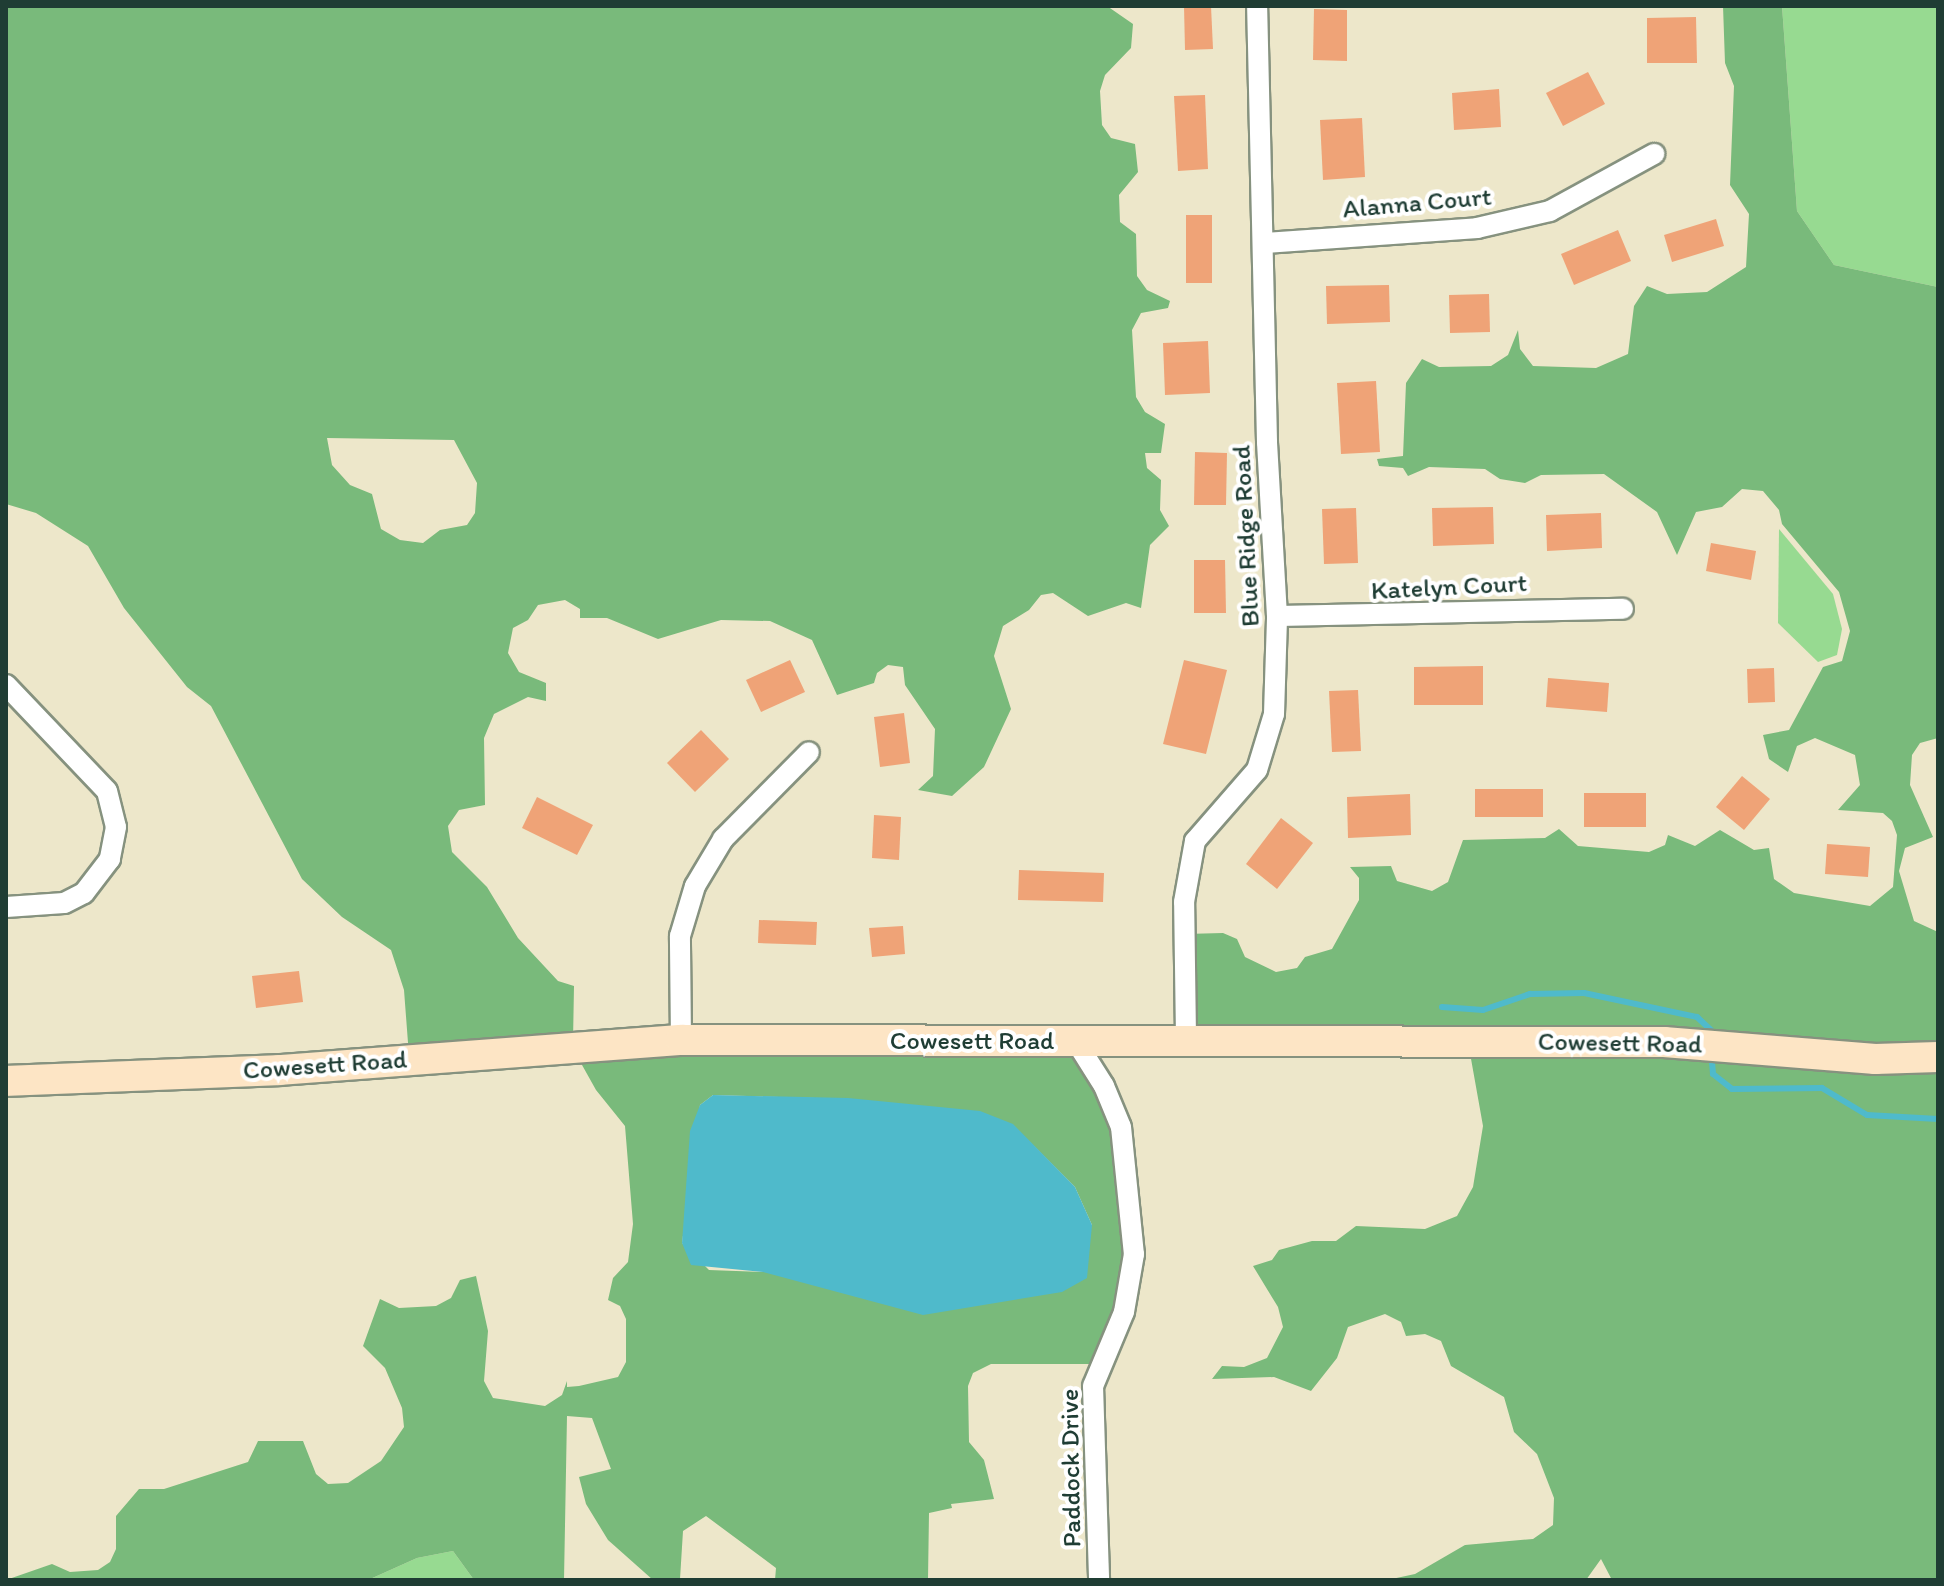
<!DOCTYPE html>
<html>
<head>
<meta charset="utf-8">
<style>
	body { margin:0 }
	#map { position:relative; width:1944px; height:1586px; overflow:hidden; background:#ede7ca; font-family:Itim,sans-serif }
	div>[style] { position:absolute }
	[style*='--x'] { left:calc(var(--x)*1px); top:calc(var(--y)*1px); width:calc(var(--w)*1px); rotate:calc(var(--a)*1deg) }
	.green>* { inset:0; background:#97da91 }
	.forest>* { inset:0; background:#79ba7b }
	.water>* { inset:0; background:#4fbacb }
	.stream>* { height:6px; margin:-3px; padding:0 3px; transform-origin:3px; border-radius:3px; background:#4fbacb }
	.building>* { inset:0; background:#efa377 }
	.roads { filter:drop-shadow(2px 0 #86927f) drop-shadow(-2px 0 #86927f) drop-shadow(0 2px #86927f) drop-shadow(0 -2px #86927f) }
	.street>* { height:20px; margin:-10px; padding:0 10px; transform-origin:10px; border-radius:10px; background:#fff }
	.secondary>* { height:30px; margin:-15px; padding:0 15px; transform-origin:15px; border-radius:15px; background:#fde5c5 }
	span { translate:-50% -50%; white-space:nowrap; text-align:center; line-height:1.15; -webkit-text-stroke:8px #fff; paint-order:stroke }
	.street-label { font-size:26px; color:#1f3d34 }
	.frame { position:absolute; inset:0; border:8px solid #1f3d34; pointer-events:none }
</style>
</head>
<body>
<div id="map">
	<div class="green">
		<i style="clip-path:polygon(1782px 6px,1938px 6px,1938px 287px,1834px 265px,1797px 211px)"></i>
		<i style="clip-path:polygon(1779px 529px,1833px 594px,1842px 629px,1837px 655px,1818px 662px,1778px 623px)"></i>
		<i style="clip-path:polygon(453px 1551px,474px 1580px,368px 1580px,417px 1558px)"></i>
	</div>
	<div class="forest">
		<i style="clip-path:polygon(evenodd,6px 6px,1107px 6px,1133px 24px,1131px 48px,1105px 75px,1100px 91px,1102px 125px,1111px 138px,1135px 144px,1138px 172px,1119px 195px,1120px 222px,1136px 234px,1137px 276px,1147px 290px,1170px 301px,1168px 308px,1141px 313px,1132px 330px,1136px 397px,1145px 412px,1165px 424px,1161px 453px,1145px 453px,1147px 468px,1161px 480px,1160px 510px,1169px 526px,1150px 545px,1141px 608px,1126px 603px,1088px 616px,1053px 593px,1041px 595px,1029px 610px,1003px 626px,994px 656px,1011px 709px,984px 767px,952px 796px,918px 790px,933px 776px,935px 729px,905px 685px,903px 667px,888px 665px,877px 673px,874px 683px,837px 695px,812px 640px,770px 621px,721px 620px,658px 639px,607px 618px,580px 618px,580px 609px,565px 600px,538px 605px,528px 620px,513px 628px,508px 653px,519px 672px,546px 683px,546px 701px,528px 697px,494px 714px,484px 738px,485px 805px,459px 810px,448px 826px,452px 852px,487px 887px,518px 938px,558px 981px,574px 986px,573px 1042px,1077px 1041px,1121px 1126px,1129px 1288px,1095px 1364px,991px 1364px,973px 1373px,968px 1386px,969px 1442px,984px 1460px,994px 1499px,951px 1504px,952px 1508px,929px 1513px,928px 1580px,775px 1580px,776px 1568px,706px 1516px,683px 1531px,680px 1579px,653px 1580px,608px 1540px,586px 1504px,579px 1477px,611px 1469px,592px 1418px,567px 1416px,564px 1580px,474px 1580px,453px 1551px,417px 1558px,368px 1580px,6px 1580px,52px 1564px,70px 1572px,98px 1570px,110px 1562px,116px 1549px,116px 1516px,139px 1489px,164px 1489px,248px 1462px,258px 1441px,303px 1441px,316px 1474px,328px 1484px,348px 1483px,381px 1461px,404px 1427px,402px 1408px,385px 1368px,363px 1346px,380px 1299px,399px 1308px,436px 1306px,451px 1298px,460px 1280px,476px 1276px,488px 1331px,484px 1381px,493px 1398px,545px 1406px,562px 1395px,567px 1381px,567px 1387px,579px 1386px,618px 1377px,626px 1362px,626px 1319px,620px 1306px,608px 1300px,613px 1278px,628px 1262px,633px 1224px,625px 1126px,596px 1090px,577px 1056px,409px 1056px,404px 990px,391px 950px,342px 917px,302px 879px,211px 706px,187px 687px,124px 608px,88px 546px,36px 513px,6px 504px,6px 6px,327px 438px,454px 440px,477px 483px,475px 513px,467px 525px,440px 530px,423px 543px,400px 540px,381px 529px,372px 494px,350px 485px,332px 465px,327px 438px,6px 6px,713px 1095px,848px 1099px,1013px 1125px,1075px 1187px,1092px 1225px,763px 1272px,709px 1270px,682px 1243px,700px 1105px,713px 1095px)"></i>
		<i style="clip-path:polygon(1723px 6px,1782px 6px,1797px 211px,1834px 265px,1938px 287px,1938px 738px,1920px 743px,1912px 755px,1910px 785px,1933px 837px,1905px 848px,1899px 871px,1914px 921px,1938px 932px,1938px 1580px,1612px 1580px,1601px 1559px,1586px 1580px,1387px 1580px,1415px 1574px,1465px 1545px,1533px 1539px,1553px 1525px,1554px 1498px,1537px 1454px,1514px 1432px,1504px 1397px,1451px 1366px,1441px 1341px,1425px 1334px,1406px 1336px,1401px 1322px,1385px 1314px,1348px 1327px,1337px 1358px,1311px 1391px,1274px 1377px,1212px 1379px,1222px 1366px,1244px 1367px,1267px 1358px,1283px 1327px,1278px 1307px,1253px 1266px,1272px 1260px,1279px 1250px,1312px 1241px,1336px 1241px,1356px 1226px,1425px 1229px,1457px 1216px,1473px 1187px,1483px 1126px,1468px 1042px,1193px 1037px,1185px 934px,1223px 933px,1237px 939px,1245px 957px,1276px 972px,1297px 968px,1305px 957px,1332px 949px,1359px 900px,1359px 878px,1350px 867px,1391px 866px,1397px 881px,1432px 891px,1448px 882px,1463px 840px,1545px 838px,1559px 829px,1578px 846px,1649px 852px,1665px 845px,1668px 835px,1695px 846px,1720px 830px,1754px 850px,1769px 848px,1774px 879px,1794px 893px,1870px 906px,1893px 887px,1897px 835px,1892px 821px,1883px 813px,1838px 810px,1860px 785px,1855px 755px,1815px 738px,1797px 746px,1788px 772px,1769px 759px,1763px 735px,1789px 730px,1823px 667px,1842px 661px,1850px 631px,1839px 592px,1782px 524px,1779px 510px,1763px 491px,1742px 489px,1722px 507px,1696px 512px,1677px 555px,1657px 512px,1604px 474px,1541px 475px,1525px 483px,1500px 479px,1485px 469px,1429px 467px,1408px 476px,1403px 468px,1379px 466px,1377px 459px,1403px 456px,1406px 383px,1422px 359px,1439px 367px,1491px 366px,1508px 355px,1518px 330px,1520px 349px,1533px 366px,1596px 368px,1628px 354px,1634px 306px,1647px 286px,1667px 294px,1707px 292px,1746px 267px,1749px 214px,1730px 185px,1734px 86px,1725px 63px)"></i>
	</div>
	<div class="water">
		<i style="clip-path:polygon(713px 1095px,848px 1098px,980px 1111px,1013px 1124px,1075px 1187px,1092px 1225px,1087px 1278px,1062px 1292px,923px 1315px,763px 1272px,691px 1265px,682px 1243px,690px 1131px,700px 1105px)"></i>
	</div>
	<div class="stream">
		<i style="--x:1442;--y:1007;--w:41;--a:4.2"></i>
		<i style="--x:1483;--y:1010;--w:50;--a:-18.8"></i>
		<i style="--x:1530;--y:994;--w:54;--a:-1.1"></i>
		<i style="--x:1584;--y:993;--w:116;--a:12"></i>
		<i style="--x:1697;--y:1017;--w:19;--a:43"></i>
		<i style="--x:1712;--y:1062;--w:12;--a:85"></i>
		<i style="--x:1713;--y:1074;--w:24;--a:38"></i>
		<i style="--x:1732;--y:1089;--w:90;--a:-0.6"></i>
		<i style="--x:1822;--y:1088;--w:52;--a:31"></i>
		<i style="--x:1867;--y:1115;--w:71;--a:3.2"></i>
	</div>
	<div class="building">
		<i style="clip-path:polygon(1184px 6px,1211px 6px,1213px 49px,1185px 50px)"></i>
		<i style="clip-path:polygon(1314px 9px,1347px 10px,1347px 61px,1313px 60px)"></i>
		<i style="clip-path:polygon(1696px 17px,1697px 63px,1647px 63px,1647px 18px)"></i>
		<i style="clip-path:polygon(1588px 72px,1605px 104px,1563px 126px,1546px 93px)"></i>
		<i style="clip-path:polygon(1499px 89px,1501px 127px,1454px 130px,1452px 93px)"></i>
		<i style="clip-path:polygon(1205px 95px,1208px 169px,1178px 171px,1174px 96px)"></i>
		<i style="clip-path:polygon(1362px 118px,1365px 177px,1323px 180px,1320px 120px)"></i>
		<i style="clip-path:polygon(1186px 215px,1212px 215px,1212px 283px,1186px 283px)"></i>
		<i style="clip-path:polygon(1716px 219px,1724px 246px,1672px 262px,1664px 235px)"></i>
		<i style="clip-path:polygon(1618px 230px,1631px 261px,1574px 285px,1561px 254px)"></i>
		<i style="clip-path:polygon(1389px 285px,1390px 322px,1327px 324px,1326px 286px)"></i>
		<i style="clip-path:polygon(1489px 294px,1490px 332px,1450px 333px,1449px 295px)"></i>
		<i style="clip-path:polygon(1208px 341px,1210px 393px,1165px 395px,1163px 343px)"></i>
		<i style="clip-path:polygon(1376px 381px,1380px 452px,1341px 454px,1337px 383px)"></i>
		<i style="clip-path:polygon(1195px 452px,1227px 453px,1226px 505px,1194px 505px)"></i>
		<i style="clip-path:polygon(1493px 507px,1494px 544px,1433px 546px,1432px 508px)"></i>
		<i style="clip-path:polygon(1356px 508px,1358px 563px,1324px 564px,1322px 509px)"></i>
		<i style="clip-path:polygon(1601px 513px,1602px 548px,1547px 551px,1546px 515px)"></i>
		<i style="clip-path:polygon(1711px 543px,1756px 551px,1751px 580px,1706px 571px)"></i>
		<i style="clip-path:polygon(1194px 560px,1225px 560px,1226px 613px,1194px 613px)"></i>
		<i style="clip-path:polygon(790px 660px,805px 692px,761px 712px,746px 680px)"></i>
		<i style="clip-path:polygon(1184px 660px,1227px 670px,1206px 754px,1163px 744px)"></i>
		<i style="clip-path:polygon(1483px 666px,1483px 705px,1414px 705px,1414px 667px)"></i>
		<i style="clip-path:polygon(1774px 668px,1775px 702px,1748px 703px,1747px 669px)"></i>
		<i style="clip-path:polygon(1548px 678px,1609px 683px,1607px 712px,1546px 707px)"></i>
		<i style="clip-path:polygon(1358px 690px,1361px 751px,1332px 752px,1329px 691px)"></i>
		<i style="clip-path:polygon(904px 713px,910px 763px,880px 767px,874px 717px)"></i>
		<i style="clip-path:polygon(701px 730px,729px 759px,695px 792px,667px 763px)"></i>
		<i style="clip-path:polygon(1742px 776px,1770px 799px,1744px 830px,1716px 807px)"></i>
		<i style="clip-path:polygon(1475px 789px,1543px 789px,1543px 817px,1475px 817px)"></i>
		<i style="clip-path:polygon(1584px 793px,1646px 793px,1646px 827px,1584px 827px)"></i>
		<i style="clip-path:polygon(1410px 794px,1411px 835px,1348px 838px,1347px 797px)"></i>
		<i style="clip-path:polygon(537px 797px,593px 825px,577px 855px,522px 828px)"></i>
		<i style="clip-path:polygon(874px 815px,901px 817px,899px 860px,872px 858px)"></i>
		<i style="clip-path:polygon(1281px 818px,1313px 843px,1277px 889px,1246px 864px)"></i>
		<i style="clip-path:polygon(1827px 844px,1870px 847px,1868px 877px,1825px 874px)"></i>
		<i style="clip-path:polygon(1019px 870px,1104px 873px,1103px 902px,1018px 900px)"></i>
		<i style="clip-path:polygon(759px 920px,817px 922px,816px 945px,758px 943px)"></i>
		<i style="clip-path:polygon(903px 926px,905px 954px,872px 957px,869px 928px)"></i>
		<i style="clip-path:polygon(299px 971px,303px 1002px,256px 1008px,252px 976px)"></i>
	</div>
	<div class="roads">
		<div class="street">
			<i style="--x:1265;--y:243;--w:213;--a:-4"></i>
			<i style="--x:1477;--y:228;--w:75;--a:-13.1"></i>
			<i style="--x:1550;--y:211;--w:119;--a:-28.7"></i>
			<i style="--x:1277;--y:616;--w:346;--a:-1.2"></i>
			<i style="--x:6;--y:685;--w:146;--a:46.4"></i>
			<i style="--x:107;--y:791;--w:37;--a:76"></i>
			<i style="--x:116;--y:827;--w:33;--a:101"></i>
			<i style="--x:110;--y:859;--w:43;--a:127.4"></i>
			<i style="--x:84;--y:893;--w:22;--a:153"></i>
			<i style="--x:64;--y:903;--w:58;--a:176.1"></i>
			<i style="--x:1186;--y:1037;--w:135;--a:-90.8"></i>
			<i style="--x:1184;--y:902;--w:62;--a:-79.8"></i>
			<i style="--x:1195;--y:841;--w:94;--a:-48.9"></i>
			<i style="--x:1257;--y:770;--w:59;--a:-73.1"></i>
			<i style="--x:1274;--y:714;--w:98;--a:-88.2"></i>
			<i style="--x:1277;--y:616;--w:174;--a:-93.3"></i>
			<i style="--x:1267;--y:442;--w:436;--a:-91.3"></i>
			<i style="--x:681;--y:1040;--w:104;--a:-90.6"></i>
			<i style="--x:680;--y:936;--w:52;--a:-73.3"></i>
			<i style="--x:695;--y:886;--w:55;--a:-59.2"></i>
			<i style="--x:723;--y:839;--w:122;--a:-45.3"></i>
			<i style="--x:1075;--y:1040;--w:54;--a:57.8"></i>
			<i style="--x:1104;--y:1086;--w:44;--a:67.5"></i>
			<i style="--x:1121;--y:1127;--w:128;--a:84.2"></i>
			<i style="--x:1134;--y:1254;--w:59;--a:99.8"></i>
			<i style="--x:1124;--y:1312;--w:80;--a:112.7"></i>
			<i style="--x:1093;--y:1386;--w:194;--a:88.2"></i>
		</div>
		<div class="secondary">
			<i style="--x:6;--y:1081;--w:274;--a:-2.3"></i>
			<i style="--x:280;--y:1070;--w:402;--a:-4.3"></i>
			<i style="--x:681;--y:1040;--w:983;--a:0.12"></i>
			<i style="--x:1664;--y:1042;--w:212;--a:4.6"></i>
			<i style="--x:1875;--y:1059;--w:63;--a:-1.8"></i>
		</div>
	</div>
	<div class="street-label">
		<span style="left:1417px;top:203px;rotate:-5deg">Alanna Court</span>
		<span style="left:1246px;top:536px;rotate:-93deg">Blue Ridge Road</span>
		<span style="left:1449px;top:587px;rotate:-3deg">Katelyn Court</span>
		<span style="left:972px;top:1041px">Cowesett Road</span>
		<span style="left:1620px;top:1043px;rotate:1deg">Cowesett Road</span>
		<span style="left:325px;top:1065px;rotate:-4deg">Cowesett Road</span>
		<span style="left:1071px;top:1468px;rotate:-91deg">Paddock Drive</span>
	</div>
	<div class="frame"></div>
</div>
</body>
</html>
